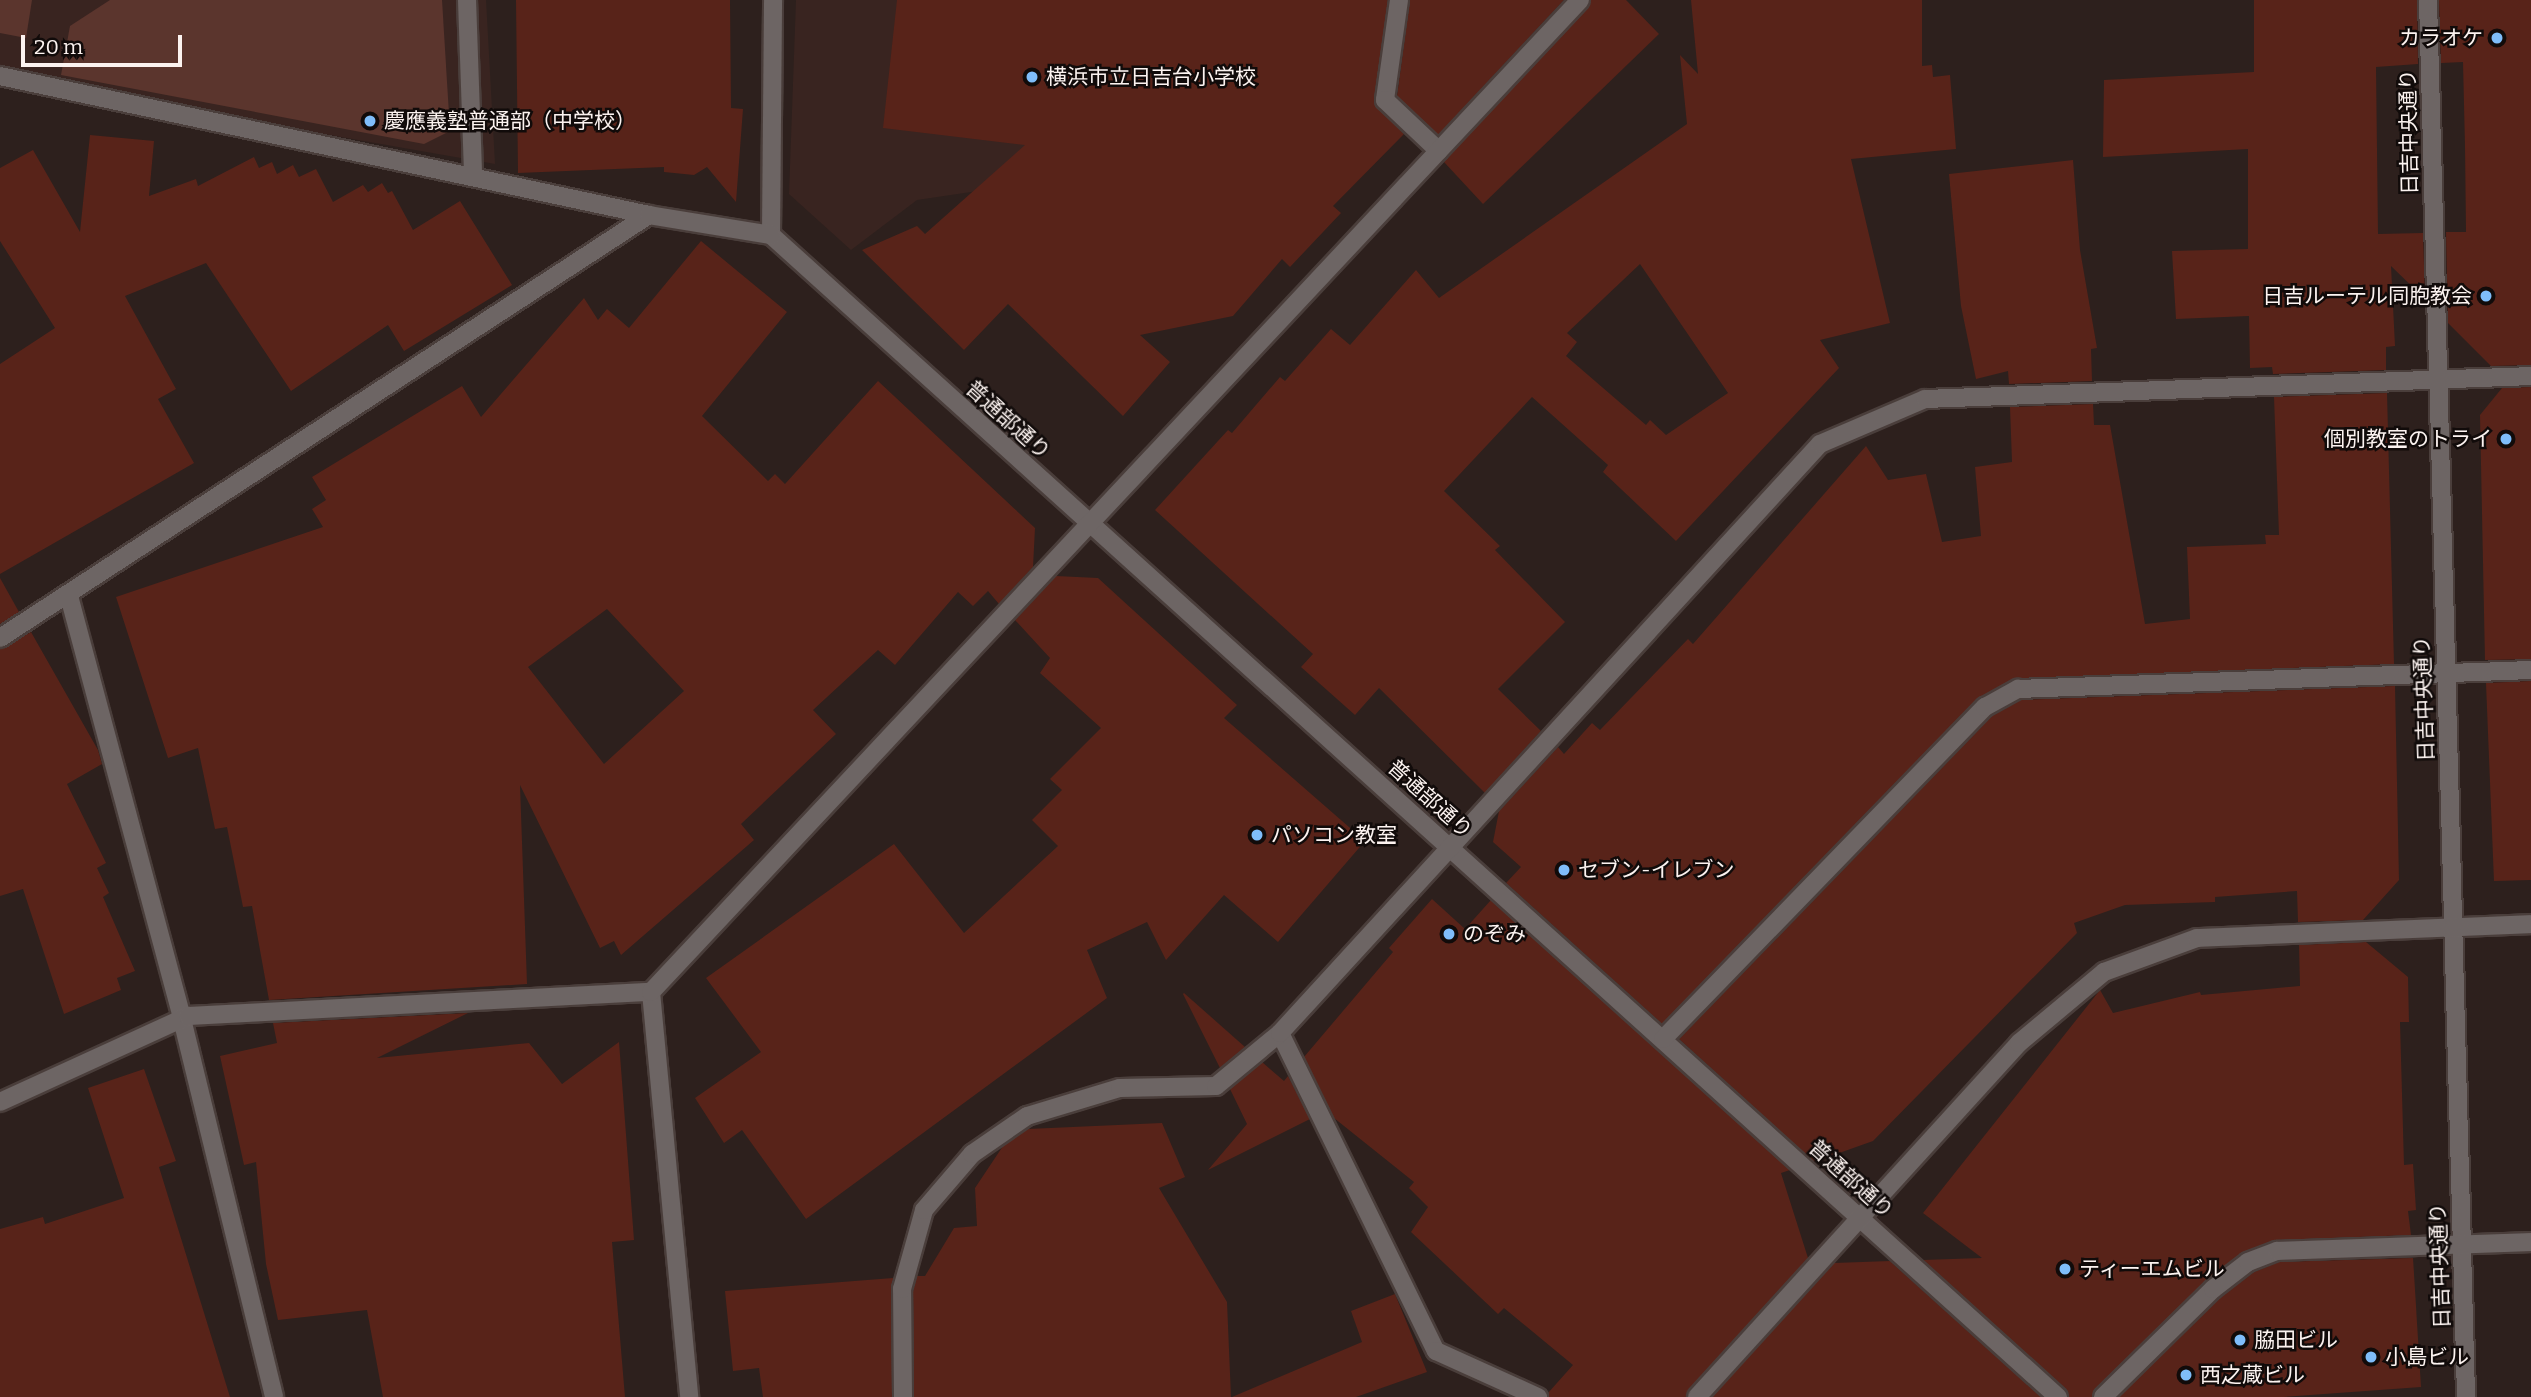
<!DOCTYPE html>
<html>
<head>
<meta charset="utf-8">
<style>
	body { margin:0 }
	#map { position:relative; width:2531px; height:1397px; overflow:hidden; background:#2d201d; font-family:Bitter,"Noto Sans JP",serif }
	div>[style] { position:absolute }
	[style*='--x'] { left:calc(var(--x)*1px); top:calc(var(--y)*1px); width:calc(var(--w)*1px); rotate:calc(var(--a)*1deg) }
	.built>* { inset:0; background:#392420 }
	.green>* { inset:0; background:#5b352d }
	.building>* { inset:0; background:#582319 }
	.roads { filter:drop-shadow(2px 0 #4a3e3b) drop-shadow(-2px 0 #4a3e3b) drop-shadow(0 2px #4a3e3b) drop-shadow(0 -2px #4a3e3b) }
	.lane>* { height:18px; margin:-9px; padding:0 9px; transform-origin:9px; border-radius:9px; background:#6d6564 }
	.street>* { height:18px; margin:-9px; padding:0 9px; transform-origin:9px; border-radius:9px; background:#6d6564 }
	.dots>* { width:19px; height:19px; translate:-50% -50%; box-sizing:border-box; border:4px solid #110b0a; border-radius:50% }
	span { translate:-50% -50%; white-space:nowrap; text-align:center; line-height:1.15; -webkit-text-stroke:5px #110b0a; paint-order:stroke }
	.poi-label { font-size:21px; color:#fcf3f0 }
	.right { translate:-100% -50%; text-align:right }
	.left { translate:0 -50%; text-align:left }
	.street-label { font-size:21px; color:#fcf3f0 }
	.scale { position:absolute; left:21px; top:35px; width:161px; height:32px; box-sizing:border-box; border:4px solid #fcf3f0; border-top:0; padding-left:9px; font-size:21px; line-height:24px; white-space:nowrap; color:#fcf3f0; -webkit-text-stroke:5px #110b0a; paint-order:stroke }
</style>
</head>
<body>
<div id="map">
	<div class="built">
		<i style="clip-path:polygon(0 0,486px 0,495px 164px,0 77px)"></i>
		<i style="clip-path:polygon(796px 0,1279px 0,1031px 183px,917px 200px,851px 250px,789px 194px)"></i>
	</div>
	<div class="green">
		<i style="clip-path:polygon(0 0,32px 0,26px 38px,0 33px)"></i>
		<i style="clip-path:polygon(110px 0,442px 0,450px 131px,424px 144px,61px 75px,70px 26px)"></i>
	</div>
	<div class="building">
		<i style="clip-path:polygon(516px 0,730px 0,731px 108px,743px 109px,736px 202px,707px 167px,694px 175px,664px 172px,664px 167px,518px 173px)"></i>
		<i style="clip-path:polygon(897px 0,1388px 0,1374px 103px,1404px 134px,1333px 206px,1341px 213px,1290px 267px,1282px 259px,1233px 316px,1140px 335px,1170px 362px,1123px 416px,1008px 304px,964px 350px,862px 250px,917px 226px,925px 234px,1025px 145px,883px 128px)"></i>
		<i style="clip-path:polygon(1410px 0,1564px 0,1438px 135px,1397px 96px)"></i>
		<i style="clip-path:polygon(1591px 0,1626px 0,1659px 34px,1483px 204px,1444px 162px)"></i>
		<i style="clip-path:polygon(evenodd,1691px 0,1922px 0,1922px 66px,1932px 65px,1933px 77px,1950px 75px,1956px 149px,1851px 159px,1890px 323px,1820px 340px,1839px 368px,1676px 541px,1603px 472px,1608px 465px,1532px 397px,1444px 491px,1500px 546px,1495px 550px,1565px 622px,1498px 689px,1541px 731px,1485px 793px,1379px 688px,1355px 715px,1301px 667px,1313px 654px,1155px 510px,1228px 430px,1232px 433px,1280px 377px,1285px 381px,1331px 329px,1350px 345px,1416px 270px,1439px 298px,1687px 124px,1680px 55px,1698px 74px,1691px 0,1640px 264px,1728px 393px,1666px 435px,1650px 420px,1646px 425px,1566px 356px,1577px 342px,1567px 333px,1640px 264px)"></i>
		<i style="clip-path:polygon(2254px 0,2417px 0,2418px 64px,2376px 67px,2378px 234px,2423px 233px,2425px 299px,2391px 266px,2395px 346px,2386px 347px,2386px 370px,2273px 374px,2272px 367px,2250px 368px,2249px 316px,2176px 319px,2172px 251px,2248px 249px,2248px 149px,2103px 157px,2104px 80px,2254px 72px)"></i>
		<i style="clip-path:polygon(2439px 0,2531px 0,2531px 365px,2491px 366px,2448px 323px,2446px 232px,2466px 232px,2465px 146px,2463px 62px,2441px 63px)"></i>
		<i style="clip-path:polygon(90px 135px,154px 141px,149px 196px,196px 179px,198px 186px,254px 157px,259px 168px,272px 162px,277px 174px,293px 165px,299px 177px,316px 169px,333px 202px,363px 185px,368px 192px,382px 183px,388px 193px,392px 191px,413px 230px,460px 201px,512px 285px,404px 351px,388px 325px,291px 391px,206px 263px,125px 296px,176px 389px,158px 399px,194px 463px,0 574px,0 364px,55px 328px,0 241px,0 168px,33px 150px,80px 232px)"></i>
		<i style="clip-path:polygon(2073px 160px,2080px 250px,2097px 348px,2091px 349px,2092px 381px,2009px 384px,2008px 371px,1976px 379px,1961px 306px,1949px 174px)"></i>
		<i style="clip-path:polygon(evenodd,701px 241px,787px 312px,702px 416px,768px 481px,775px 474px,785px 484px,878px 381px,1035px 528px,1033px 567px,999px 604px,988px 591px,973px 606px,958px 592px,895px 665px,878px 650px,813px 710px,836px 734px,741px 824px,754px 840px,621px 955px,614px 941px,600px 948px,520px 785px,527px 984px,269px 1000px,252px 906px,243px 907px,227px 827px,215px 829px,198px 748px,168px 758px,116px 597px,323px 527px,312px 509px,326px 500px,312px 477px,462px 386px,481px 417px,584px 298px,598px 320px,607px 309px,629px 328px,701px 241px,607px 609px,684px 691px,604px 764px,528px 667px,607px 609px)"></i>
		<i style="clip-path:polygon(2531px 387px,2531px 659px,2485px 660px,2480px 415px,2502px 388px)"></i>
		<i style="clip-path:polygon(2387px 393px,2394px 664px,2013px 679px,1977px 699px,1662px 1024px,1506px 883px,1521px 867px,1493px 842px,1499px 811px,1558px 747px,1564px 754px,1592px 723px,1600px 730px,1688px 639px,1693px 644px,1866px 446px,1888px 480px,1926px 474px,1942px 542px,1981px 536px,1975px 467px,2012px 462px,2010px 407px,2093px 404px,2094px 425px,2110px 425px,2145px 624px,2190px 619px,2187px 547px,2266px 544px,2265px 535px,2279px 535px,2274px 397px)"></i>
		<i style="clip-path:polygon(1056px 576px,1098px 578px,1237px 705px,1224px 718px,1365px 841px,1278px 942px,1224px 895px,1166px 960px,1147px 922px,1087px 950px,1107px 998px,806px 1219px,742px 1130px,724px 1143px,695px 1098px,761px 1052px,706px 978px,894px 844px,964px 933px,1058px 846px,1032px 820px,1062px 790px,1050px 779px,1101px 728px,1040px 673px,1050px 658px,1015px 620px)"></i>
		<i style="clip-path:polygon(0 578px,19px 612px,0 624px)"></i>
		<i style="clip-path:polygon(31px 632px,98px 750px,102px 764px,67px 784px,106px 863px,97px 868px,109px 893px,103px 897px,135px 971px,117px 978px,121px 990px,64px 1014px,23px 889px,0 896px,0 649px)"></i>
		<i style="clip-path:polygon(2531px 681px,2531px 880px,2494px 881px,2486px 683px)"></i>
		<i style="clip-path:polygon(2395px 686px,2399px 880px,2363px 920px,2298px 922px,2297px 891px,2215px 897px,2215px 902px,2125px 905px,2074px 923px,2077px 933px,1873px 1141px,1814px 1162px,1679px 1039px,1992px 716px,2021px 700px)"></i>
		<i style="clip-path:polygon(1432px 899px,1465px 929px,1491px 900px,1790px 1170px,1781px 1173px,1808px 1258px,1686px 1397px,1549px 1397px,1548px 1393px,1573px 1365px,1504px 1308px,1498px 1314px,1411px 1232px,1428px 1207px,1409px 1188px,1414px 1182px,1334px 1118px,1304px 1057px,1393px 952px,1389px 948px)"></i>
		<i style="clip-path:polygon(2366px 942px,2408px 977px,2409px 1022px,2400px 1022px,2404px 1165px,2413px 1164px,2416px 1210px,2408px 1211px,2411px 1235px,2277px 1240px,2244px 1252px,2205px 1281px,2092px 1397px,2069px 1397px,2066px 1389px,1923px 1260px,1982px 1258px,1923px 1213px,2100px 990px,2113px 1013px,2200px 992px,2201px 995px,2300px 986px,2299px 945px)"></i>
		<i style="clip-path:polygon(1184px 993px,1245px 1047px,1220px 1068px,1183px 994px)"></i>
		<i style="clip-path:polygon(468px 1013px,377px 1058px,529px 1043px,562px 1084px,619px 1042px,634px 1240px,612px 1242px,625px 1397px,383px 1397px,367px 1310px,278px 1320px,266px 1264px,256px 1162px,244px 1165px,220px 1056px,277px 1043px,273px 1023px)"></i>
		<i style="clip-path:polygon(1262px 1062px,1284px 1081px,1288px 1076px,1310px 1119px,1208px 1170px,1247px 1124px,1230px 1089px)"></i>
		<i style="clip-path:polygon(144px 1069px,176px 1161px,159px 1167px,230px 1397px,0 1397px,0 1229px,43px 1217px,45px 1224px,124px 1198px,88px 1088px)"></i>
		<i style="clip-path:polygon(1162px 1123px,1185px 1177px,1159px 1188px,1227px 1302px,1231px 1397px,914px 1397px,913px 1291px,917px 1276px,925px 1276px,954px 1228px,977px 1226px,975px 1188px,1003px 1146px,1028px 1129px)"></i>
		<i style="clip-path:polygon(2413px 1258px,2421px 1387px,2284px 1397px,2119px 1397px,2220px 1298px,2254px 1272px,2279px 1262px)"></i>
		<i style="clip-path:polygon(1890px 1261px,2041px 1397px,1712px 1397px,1834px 1263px)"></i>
		<i style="clip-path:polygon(893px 1278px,892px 1397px,763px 1397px,759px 1368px,733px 1371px,725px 1291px)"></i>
		<i style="clip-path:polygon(1395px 1294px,1427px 1372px,1356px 1397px,1232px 1397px,1362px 1342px,1351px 1311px)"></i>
	</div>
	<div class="roads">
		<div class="lane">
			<i style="--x:467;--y:0;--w:174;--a:88"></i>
		</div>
		<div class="street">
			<i style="--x:1399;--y:0;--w:101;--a:98"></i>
			<i style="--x:1385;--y:100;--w:74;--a:43.4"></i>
			<i style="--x:2428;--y:0;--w:1398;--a:88.44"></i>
			<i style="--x:0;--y:76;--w:664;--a:12.09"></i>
			<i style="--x:771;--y:235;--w:1734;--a:42.08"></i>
			<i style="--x:771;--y:235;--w:235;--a:-89.5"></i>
			<i style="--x:69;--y:596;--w:438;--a:75"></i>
			<i style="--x:182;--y:1019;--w:389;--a:76.3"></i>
			<i style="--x:0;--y:638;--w:775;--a:-33.1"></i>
			<i style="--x:649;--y:215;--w:124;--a:9.3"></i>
			<i style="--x:651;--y:992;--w:407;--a:84.6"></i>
			<i style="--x:1280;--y:1033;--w:354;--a:63.9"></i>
			<i style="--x:1436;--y:1351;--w:112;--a:24.3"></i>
			<i style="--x:1663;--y:1039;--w:463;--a:-45.9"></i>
			<i style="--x:1985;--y:707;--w:38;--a:-29"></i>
			<i style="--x:2018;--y:689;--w:513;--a:-2.12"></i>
			<i style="--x:0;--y:1102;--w:207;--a:-24.6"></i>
			<i style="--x:188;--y:1016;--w:464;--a:-3"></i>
			<i style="--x:651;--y:992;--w:1359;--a:-46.88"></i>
			<i style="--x:903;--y:1397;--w:108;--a:-90.5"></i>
			<i style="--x:902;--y:1289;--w:82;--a:-74.4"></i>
			<i style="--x:924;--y:1210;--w:74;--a:-49.4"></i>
			<i style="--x:972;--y:1154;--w:67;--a:-34.6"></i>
			<i style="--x:1027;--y:1116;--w:97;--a:-16.8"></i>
			<i style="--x:1120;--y:1088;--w:96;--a:-1.2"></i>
			<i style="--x:1216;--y:1086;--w:83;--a:-39.6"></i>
			<i style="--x:1280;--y:1033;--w:799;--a:-47.49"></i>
			<i style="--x:1820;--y:444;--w:114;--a:-23.2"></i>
			<i style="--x:1925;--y:399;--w:606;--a:-2.17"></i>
			<i style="--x:1697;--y:1397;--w:479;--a:-47.7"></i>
			<i style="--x:2019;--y:1043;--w:111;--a:-39.9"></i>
			<i style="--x:2104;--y:972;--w:99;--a:-20.1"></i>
			<i style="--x:2197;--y:938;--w:334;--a:-2.4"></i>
			<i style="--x:2103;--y:1397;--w:154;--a:-44.5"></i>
			<i style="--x:2213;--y:1289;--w:44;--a:-37.6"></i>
			<i style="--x:2248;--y:1262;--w:31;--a:-21"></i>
			<i style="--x:2277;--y:1251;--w:254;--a:-2"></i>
		</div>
	</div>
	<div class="dots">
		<i style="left:2497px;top:38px;background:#7fbdfa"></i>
		<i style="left:1032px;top:77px;background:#7fbdfa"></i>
		<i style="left:370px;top:121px;background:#7fbdfa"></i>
		<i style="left:2486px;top:296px;background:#7fbdfa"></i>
		<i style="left:2506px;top:439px;background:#7fbdfa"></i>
		<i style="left:1257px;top:835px;background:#7fbdfa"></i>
		<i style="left:1564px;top:870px;background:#7fbdfa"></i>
		<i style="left:1449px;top:934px;background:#7fbdfa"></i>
		<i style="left:2065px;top:1269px;background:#7fbdfa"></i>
		<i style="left:2240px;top:1340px;background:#7fbdfa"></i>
		<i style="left:2371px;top:1357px;background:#7fbdfa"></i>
		<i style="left:2186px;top:1375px;background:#7fbdfa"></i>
	</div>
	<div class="poi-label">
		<span class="right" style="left:2483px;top:38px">カラオケ</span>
		<span class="left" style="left:1046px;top:77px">横浜市立日吉台小学校</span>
		<span class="left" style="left:384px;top:121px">慶應義塾普通部（中学校）</span>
		<span class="right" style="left:2472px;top:296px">日吉ルーテル同胞教会</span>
		<span class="right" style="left:2492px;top:439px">個別教室のトライ</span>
		<span class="left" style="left:1271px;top:835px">パソコン教室</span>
		<span class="left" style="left:1578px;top:870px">セブン-イレブン</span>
		<span class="left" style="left:1463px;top:934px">のぞみ</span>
		<span class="left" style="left:2079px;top:1269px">ティーエムビル</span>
		<span class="left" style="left:2254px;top:1340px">脇田ビル</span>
		<span class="left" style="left:2385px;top:1357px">小島ビル</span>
		<span class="left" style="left:2200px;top:1375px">西之蔵ビル</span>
	</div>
	<div class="street-label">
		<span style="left:2409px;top:132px;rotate:-91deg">日吉中央通り</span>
		<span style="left:1008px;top:420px;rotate:42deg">普通部通り</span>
		<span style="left:2424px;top:699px;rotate:-92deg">日吉中央通り</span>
		<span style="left:1430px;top:799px;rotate:42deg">普通部通り</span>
		<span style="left:1851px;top:1179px;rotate:42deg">普通部通り</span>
		<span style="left:2440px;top:1266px;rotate:-92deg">日吉中央通り</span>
	</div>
	<div class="scale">20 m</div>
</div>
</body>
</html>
